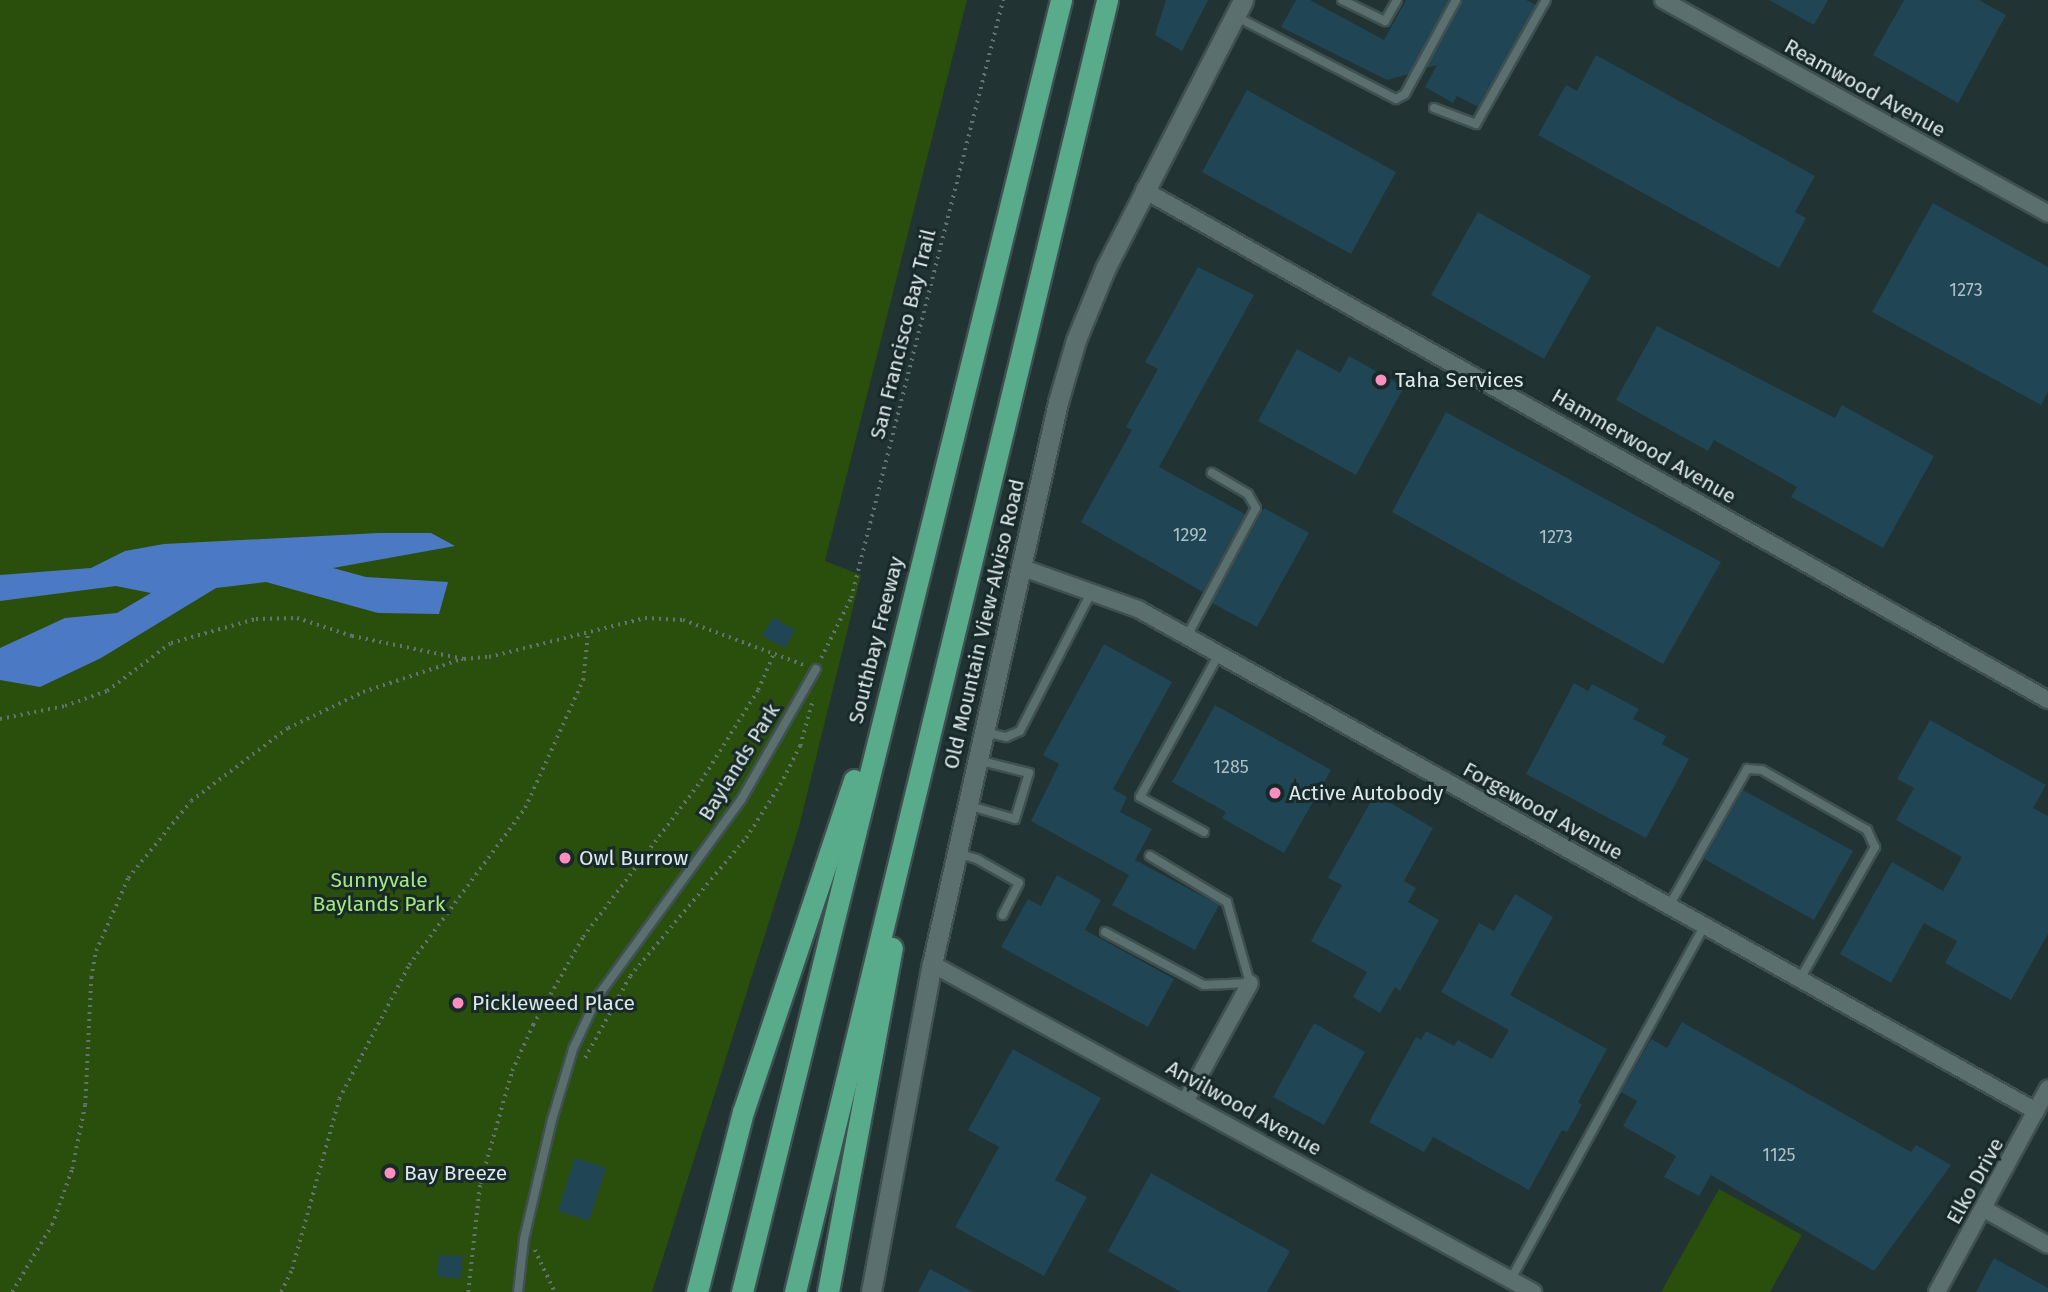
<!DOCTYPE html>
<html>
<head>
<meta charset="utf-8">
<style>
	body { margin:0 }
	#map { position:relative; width:2048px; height:1292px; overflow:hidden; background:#213333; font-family:"Fira Sans",sans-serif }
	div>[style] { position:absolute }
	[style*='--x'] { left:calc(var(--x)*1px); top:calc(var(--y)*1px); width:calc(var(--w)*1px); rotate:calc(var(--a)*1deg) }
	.green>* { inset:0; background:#2a4e0c }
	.water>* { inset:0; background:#4c79c4 }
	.building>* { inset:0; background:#204555 }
	.path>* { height:3.5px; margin-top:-1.75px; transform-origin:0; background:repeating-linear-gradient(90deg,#637272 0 2px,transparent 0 7px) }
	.roads { filter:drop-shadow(2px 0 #405050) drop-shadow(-2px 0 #405050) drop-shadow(0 2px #405050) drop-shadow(0 -2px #405050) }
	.service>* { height:8px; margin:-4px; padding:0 4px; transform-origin:4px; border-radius:4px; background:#5b6f6f }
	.minor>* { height:16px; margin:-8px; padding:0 8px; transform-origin:8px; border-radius:8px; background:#5b6f6f }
	.tertiary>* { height:19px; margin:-9.5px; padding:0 9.5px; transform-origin:9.5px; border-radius:9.5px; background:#5b6f6f }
	.motorway>* { height:21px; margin:-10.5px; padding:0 10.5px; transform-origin:10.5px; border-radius:10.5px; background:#58ac8b }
	.dots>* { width:19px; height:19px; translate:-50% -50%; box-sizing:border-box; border:4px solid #182929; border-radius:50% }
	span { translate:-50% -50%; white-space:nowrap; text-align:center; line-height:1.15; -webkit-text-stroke:6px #182929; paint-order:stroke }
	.number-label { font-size:18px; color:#aebfc3 }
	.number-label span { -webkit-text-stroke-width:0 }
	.street-label { font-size:21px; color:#dde8e8 }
	.poi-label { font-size:21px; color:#dde8e8 }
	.left { translate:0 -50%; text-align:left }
	.park-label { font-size:21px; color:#a5e77a }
</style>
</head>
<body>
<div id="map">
	<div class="green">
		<i style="clip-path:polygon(0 0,967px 0,825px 561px,861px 575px,799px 827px,652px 1292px,0 1292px)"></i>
		<i style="clip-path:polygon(1719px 1189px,1802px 1235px,1770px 1292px,1661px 1292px)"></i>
	</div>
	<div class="water">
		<i style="clip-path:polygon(379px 533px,431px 533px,455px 546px,333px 568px,366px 577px,448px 582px,439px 614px,378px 613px,266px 582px,216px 588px,101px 658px,40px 687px,0 680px,0 648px,65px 618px,117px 613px,151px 593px,116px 586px,0 601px,0 575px,91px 568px,125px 551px,164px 544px)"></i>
	</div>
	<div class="building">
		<i style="clip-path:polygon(1166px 0,1208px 0,1182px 51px,1155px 35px)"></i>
		<i style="clip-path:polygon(1296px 0,1310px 0,1384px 40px,1406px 0,1449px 0,1409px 74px,1387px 80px,1281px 27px)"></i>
		<i style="clip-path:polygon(1462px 0,1526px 0,1536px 5px,1478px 107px,1457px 96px,1453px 103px,1425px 87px,1437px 65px,1426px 68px)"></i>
		<i style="clip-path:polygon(1769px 0,1828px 0,1814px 25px)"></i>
		<i style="clip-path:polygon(1904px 0,1979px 0,2006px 15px,1958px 103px,1873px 55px)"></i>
		<i style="clip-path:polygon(1596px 55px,1815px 176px,1795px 212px,1806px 218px,1779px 268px,1538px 135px,1566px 85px,1577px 91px)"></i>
		<i style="clip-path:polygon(1247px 90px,1396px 172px,1351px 254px,1202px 172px)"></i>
		<i style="clip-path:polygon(1933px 203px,2048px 267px,2048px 392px,2041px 405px,1872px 312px)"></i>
		<i style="clip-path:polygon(1478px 212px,1591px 276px,1544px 359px,1431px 295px)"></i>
		<i style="clip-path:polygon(1198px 267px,1254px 295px,1159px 467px,1245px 514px,1203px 592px,1081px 522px,1132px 430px,1126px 427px,1158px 369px,1145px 362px)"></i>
		<i style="clip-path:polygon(1657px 326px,1835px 418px,1842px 405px,1934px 456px,1883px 548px,1791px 497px,1797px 487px,1714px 440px,1708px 451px,1616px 400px)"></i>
		<i style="clip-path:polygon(1297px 349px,1340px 373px,1349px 356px,1404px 387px,1356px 475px,1258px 421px)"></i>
		<i style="clip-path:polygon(1446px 412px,1721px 562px,1663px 664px,1392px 512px)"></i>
		<i style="clip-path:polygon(1264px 508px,1309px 533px,1257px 627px,1212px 603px)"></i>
		<i style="clip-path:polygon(773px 617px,795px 630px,785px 648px,762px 636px)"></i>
		<i style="clip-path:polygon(1104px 644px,1172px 682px,1113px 789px,1127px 797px,1120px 812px,1152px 829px,1135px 860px,1219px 905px,1195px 950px,1112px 905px,1129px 875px,1031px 821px,1059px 764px,1043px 755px)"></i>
		<i style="clip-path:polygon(1574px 683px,1588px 691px,1592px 684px,1639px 709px,1633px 719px,1666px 736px,1662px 744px,1689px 759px,1646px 838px,1526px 774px)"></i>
		<i style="clip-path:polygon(1215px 705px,1331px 770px,1284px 853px,1222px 818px,1226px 812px,1172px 782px)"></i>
		<i style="clip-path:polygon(1930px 720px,2046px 785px,2033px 808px,2048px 816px,2048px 934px,2011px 1000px,1945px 963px,1957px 941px,1924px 923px,1891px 983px,1840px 954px,1892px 862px,1943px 891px,1962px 857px,1896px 820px,1914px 788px,1897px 779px)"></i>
		<i style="clip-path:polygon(1743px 790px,1853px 851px,1814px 920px,1704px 859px)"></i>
		<i style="clip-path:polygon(1375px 794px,1433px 828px,1404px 881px,1416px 888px,1408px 902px,1439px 920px,1400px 991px,1395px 987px,1380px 1013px,1353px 997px,1367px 972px,1311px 941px,1342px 885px,1328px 878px)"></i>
		<i style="clip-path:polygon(1057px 875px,1101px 900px,1085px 930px,1174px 979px,1148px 1027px,1001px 947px,1028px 899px,1041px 906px)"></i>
		<i style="clip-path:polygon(1515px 894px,1553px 917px,1510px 995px,1607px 1049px,1578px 1102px,1582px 1105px,1567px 1132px,1562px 1130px,1529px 1190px,1433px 1137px,1424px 1152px,1369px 1122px,1416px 1037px,1421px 1040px,1426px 1031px,1454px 1046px,1458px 1040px,1492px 1059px,1509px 1030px,1441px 992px,1479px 923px,1494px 931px)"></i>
		<i style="clip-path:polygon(1682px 1022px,1911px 1152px,1916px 1145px,1951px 1165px,1874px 1271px,1711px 1175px,1699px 1196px,1664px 1177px,1676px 1156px,1623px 1126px,1637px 1101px,1621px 1092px,1651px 1039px,1667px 1048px)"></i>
		<i style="clip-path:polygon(1314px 1023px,1365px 1052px,1324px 1125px,1273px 1097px)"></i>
		<i style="clip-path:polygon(1013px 1049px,1101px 1098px,1055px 1180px,1087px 1197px,1044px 1276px,955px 1227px,999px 1147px,968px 1130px)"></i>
		<i style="clip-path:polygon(575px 1158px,606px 1168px,589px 1221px,558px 1211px)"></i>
		<i style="clip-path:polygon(1151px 1173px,1290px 1251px,1267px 1292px,1181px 1292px,1108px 1251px)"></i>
		<i style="clip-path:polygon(439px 1255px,463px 1256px,460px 1279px,437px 1276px)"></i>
		<i style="clip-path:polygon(1994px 1258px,2048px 1288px,2048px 1292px,1976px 1292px)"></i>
		<i style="clip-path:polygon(930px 1269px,973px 1292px,918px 1292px)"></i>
	</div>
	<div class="path">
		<i style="--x:821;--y:658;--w:67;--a:-63.4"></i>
		<i style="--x:851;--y:598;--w:617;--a:-75.74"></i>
		<i style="--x:0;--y:719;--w:66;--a:-11.3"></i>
		<i style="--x:65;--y:706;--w:45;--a:-19.7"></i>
		<i style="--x:107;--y:691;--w:80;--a:-36.9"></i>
		<i style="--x:171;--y:643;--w:88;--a:-15.8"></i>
		<i style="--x:256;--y:619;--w:41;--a:-1.4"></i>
		<i style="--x:297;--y:618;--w:58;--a:18.1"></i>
		<i style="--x:352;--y:636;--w:114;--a:11.6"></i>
		<i style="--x:464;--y:659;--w:25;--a:-5"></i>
		<i style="--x:489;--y:657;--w:161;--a:-14"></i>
		<i style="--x:645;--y:618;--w:38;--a:3"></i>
		<i style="--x:683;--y:620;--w:129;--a:20.4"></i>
		<i style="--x:585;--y:1058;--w:94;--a:-61.2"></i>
		<i style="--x:630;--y:976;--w:180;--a:-50"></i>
		<i style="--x:746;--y:838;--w:63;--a:-57.3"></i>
		<i style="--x:780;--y:785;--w:44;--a:-62.9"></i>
		<i style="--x:800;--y:746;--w:49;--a:-74.5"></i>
		<i style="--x:535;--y:1250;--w:47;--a:64.5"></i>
		<i style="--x:12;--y:1292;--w:78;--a:-59.2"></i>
		<i style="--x:52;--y:1225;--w:59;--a:-70.3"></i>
		<i style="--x:72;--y:1169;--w:65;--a:-78.5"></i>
		<i style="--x:85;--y:1105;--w:127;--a:-87.3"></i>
		<i style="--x:91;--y:978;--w:27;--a:-80"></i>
		<i style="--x:96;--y:951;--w:80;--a:-66.3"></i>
		<i style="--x:128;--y:878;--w:99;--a:-50.7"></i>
		<i style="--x:191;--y:801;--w:121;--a:-37"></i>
		<i style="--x:288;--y:728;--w:83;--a:-25.6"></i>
		<i style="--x:363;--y:692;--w:104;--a:-18.4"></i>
		<i style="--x:281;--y:1292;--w:25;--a:-64"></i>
		<i style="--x:292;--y:1269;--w:176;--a:-74.5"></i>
		<i style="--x:339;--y:1099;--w:151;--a:-62.4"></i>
		<i style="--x:409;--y:965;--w:195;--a:-53.5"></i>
		<i style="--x:525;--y:808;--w:141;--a:-65.6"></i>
		<i style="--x:583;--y:680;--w:48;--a:-84.1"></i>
		<i style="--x:468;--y:1292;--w:109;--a:-83.7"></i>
		<i style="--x:480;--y:1184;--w:117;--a:-74.2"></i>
		<i style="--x:512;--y:1071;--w:51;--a:-65.5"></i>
		<i style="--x:533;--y:1025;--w:101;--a:-60.4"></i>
		<i style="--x:583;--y:937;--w:196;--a:-52.9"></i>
		<i style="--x:701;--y:781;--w:107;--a:-57.9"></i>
		<i style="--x:758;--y:690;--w:40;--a:-66.6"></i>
	</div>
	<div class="roads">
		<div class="service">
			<i style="--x:1342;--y:0;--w:48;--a:26"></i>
			<i style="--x:1385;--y:21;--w:24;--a:-60"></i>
			<i style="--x:1235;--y:16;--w:181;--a:27.3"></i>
			<i style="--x:1396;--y:99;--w:10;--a:-29"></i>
			<i style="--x:1405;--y:94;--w:107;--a:-61.5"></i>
			<i style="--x:1434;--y:108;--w:45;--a:20.9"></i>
			<i style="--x:1476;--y:124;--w:142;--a:-60.6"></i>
			<i style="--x:1187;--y:636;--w:145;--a:-61.7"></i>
			<i style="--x:1256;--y:508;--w:16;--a:-120"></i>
			<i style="--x:1248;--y:494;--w:42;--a:-149.7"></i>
			<i style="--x:984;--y:732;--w:23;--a:13"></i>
			<i style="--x:1006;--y:737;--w:15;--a:-23"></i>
			<i style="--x:1020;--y:731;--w:157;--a:-62.8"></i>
			<i style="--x:967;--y:805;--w:50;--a:16.3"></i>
			<i style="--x:1015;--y:819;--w:48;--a:-73.1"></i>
			<i style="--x:1029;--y:773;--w:54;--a:-166"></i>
			<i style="--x:1204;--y:832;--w:73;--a:-151.3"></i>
			<i style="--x:1140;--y:797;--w:163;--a:-61.1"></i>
			<i style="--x:957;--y:853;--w:21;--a:17"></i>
			<i style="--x:977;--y:859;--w:48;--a:29.7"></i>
			<i style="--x:1019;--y:883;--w:36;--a:117"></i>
			<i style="--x:1669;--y:906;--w:158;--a:-60.3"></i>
			<i style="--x:1747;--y:769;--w:15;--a:4"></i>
			<i style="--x:1762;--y:770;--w:121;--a:29.7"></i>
			<i style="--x:1867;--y:830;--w:19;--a:65"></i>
			<i style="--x:1875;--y:847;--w:152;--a:119.6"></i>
			<i style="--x:1105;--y:932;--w:112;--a:28.2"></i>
			<i style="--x:1204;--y:985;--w:46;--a:-2.5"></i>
			<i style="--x:1250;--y:983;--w:84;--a:-105.9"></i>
			<i style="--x:1227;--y:902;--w:90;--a:-149.1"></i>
			<i style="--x:1511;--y:1279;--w:402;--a:-61.3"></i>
			<i style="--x:518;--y:1292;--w:53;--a:-83.5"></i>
			<i style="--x:524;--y:1239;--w:122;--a:-76.8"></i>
			<i style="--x:552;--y:1120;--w:74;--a:-73.5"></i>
			<i style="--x:573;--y:1049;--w:59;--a:-64.7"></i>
			<i style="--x:598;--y:996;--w:243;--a:-53.9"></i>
			<i style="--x:741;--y:800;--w:151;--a:-60.2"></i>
		</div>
		<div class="minor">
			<i style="--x:1663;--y:0;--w:440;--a:29"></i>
			<i style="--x:1144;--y:190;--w:1038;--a:29.43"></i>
			<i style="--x:1020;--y:567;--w:125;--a:19.6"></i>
			<i style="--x:1138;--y:609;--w:1029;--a:29.21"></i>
			<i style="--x:932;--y:964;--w:685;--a:28.62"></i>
			<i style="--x:1186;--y:1100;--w:133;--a:-61.3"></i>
			<i style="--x:1984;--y:1209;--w:73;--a:29.4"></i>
			<i style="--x:1937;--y:1292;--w:232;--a:-61.4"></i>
		</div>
		<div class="tertiary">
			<i style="--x:871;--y:1292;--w:334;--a:-79.5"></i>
			<i style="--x:932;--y:964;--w:576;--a:-77.36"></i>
			<i style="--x:1058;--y:402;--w:65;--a:-73.8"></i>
			<i style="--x:1076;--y:340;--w:79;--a:-67.7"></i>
			<i style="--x:1106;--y:267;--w:300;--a:-62.8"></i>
		</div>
		<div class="motorway">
			<i style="--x:697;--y:1292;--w:186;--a:-75.7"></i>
			<i style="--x:743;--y:1112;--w:350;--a:-71.5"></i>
			<i style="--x:742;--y:1292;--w:1331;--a:-76.13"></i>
			<i style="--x:795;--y:1292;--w:1329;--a:-76.42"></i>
			<i style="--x:828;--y:1292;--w:350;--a:-79.5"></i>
		</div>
	</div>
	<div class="dots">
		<i style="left:1381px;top:380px;background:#fe8ebd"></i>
		<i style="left:1275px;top:793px;background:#fe8ebd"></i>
		<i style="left:565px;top:858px;background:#fe8ebd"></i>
		<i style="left:458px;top:1003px;background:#fe8ebd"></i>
		<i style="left:390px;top:1173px;background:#fe8ebd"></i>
	</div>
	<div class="number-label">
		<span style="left:1966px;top:290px">1273</span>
		<span style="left:1190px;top:535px">1292</span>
		<span style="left:1556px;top:537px">1273</span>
		<span style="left:1231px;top:767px">1285</span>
		<span style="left:1779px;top:1155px">1125</span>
	</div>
	<div class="street-label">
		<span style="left:1865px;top:88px;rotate:29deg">Reamwood Avenue</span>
		<span style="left:903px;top:334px;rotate:-76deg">San Francisco Bay Trail</span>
		<span style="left:1644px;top:446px;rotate:30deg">Hammerwood Avenue</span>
		<span style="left:984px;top:624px;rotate:-77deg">Old Mountain View-Alviso Road</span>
		<span style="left:876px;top:640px;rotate:-76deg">Southbay Freeway</span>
		<span style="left:739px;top:762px;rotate:-58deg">Baylands Park</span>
		<span style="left:1543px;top:811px;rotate:29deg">Forgewood Avenue</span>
		<span style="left:1244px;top:1108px;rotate:29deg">Anvilwood Avenue</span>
		<span style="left:1975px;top:1181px;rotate:-61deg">Elko Drive</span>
	</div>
	<div class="poi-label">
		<span class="left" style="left:1395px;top:380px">Taha Services</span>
		<span class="left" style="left:1289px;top:793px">Active Autobody</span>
		<span class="left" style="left:579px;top:858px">Owl Burrow</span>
		<span class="left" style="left:472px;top:1003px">Pickleweed Place</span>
		<span class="left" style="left:404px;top:1173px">Bay Breeze</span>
	</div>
	<div class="park-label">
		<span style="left:379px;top:892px">Sunnyvale<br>Baylands Park</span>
	</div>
</div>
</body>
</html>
